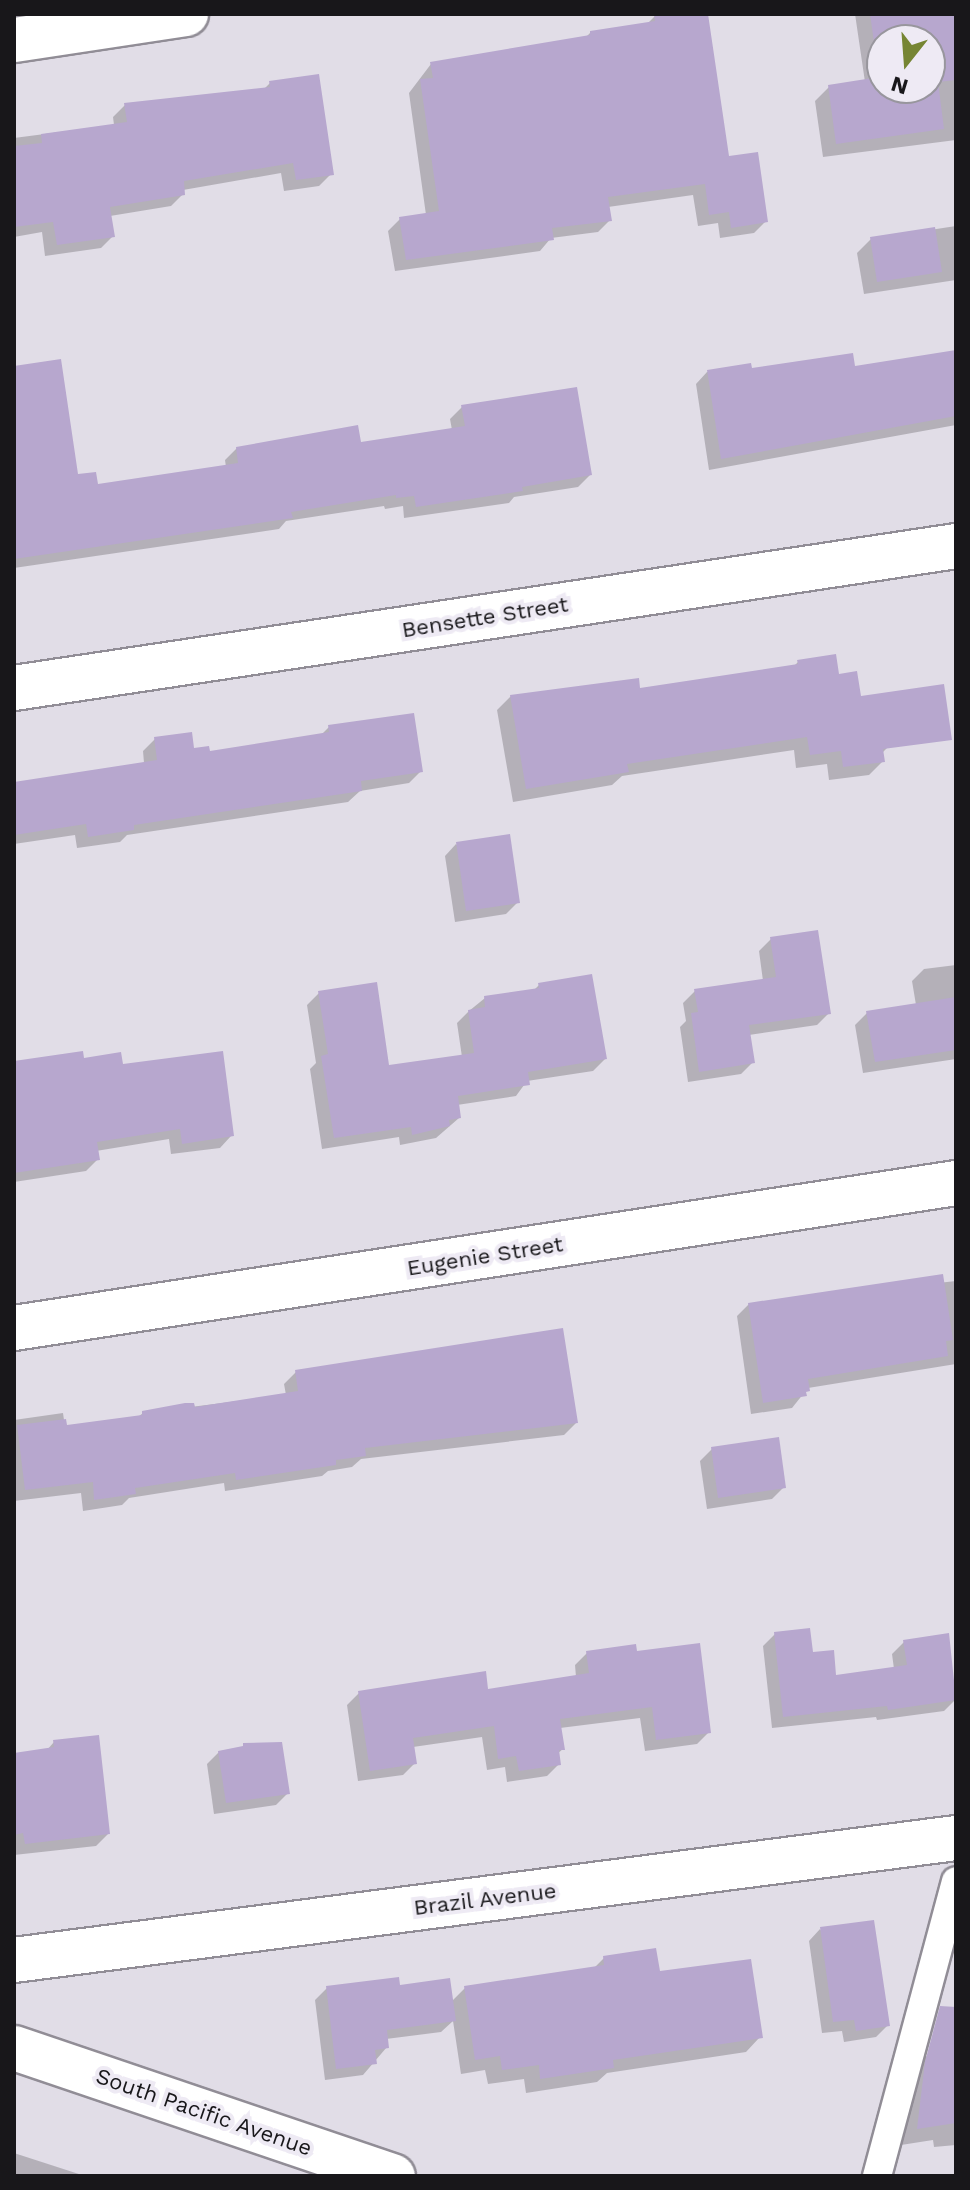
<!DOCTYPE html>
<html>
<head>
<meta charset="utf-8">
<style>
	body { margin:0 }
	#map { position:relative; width:970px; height:2190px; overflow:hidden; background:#e1dde7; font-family:"Work Sans",sans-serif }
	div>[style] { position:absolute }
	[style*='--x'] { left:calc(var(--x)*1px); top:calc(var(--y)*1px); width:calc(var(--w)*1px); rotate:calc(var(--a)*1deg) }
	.shadow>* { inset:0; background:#0003 }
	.building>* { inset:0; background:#b7a7ce }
	.roads { filter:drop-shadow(2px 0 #918d96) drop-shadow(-2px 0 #918d96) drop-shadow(0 2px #918d96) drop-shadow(0 -2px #918d96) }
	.lane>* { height:28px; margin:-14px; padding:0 14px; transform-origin:14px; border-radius:14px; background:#fff }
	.street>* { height:44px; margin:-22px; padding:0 22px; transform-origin:22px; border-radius:22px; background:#fff }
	span { translate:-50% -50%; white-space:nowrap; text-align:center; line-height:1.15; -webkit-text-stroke:8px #eeeaf4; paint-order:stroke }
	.street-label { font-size:22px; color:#18171a }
	.frame { position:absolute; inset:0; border:16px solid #18171a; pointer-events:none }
	.north { position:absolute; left:866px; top:24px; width:80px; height:80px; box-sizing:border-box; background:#eeeaf4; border:2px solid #98969d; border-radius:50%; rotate:197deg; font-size:22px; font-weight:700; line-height:32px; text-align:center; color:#18171a }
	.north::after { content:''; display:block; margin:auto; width:28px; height:36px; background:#768533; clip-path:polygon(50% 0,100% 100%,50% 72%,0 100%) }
</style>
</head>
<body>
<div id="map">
	<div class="shadow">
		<i style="clip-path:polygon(669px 14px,706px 14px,727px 158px,766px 221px,754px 233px,720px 238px,718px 223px,698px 226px,693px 195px,608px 207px,610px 220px,598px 232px,551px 238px,540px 251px,395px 271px,388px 231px,400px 219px,426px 215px,409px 93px,431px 64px,585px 38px,590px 33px,646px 25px,655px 16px)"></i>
		<i style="clip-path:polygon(evenodd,855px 14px,956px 14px,956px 140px,823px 157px,815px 101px,829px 87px,865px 82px,855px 14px,882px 40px,930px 40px,930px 88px,882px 88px,882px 40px)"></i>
		<i style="clip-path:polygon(270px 83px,331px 174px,319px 186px,284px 191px,281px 173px,183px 190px,183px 194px,171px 206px,110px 216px,113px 236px,101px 248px,45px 256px,42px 232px,14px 237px,14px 138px,114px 125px,113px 117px,125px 105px,264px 89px)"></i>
		<i style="clip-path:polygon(956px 226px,956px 280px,864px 294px,857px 253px,871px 239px)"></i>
		<i style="clip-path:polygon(956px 352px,956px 425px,709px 470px,696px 384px,707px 372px,854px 368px)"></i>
		<i style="clip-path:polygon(14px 368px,77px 477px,96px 487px,226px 467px,225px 460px,237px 448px,359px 445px,452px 430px,450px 419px,462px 407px,590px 475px,578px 487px,514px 497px,509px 503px,404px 518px,403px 506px,385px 509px,384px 506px,286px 521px,279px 529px,14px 568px)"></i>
		<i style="clip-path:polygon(798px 662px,837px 676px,859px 698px,887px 748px,882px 753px,883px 761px,869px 775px,829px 780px,827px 764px,796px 768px,794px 750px,622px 776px,612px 785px,513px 802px,497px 710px,511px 696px,638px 690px,793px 667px)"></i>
		<i style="clip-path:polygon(329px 727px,421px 771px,409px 783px,360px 791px,348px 802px,127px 835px,120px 842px,77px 848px,75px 835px,14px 844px,14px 784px,144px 763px,143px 751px,155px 739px,208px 754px,321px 735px)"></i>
		<i style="clip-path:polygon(456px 844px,518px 902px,506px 914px,455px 922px,445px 856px)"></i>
		<i style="clip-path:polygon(771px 939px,829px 1013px,817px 1025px,749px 1035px,753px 1062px,741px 1074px,688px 1082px,680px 1027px,686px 1021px,683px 1003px,695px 991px,763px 981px,759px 951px)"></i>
		<i style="clip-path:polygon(956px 965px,956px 1059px,863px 1073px,855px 1025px,867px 1013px,916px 1005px,912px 981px,924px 969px)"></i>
		<i style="clip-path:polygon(539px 985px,605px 1059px,593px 1071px,527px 1081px,516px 1096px,457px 1105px,459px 1118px,436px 1138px,400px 1145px,399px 1137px,322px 1149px,310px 1069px,316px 1063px,307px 1005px,319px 993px,388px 1067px,462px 1057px,457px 1023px,469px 1011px,485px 998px,533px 991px)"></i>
		<i style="clip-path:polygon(82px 1060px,122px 1066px,231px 1136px,220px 1148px,171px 1154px,169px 1139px,96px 1151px,98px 1159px,86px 1171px,14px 1182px,14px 1073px)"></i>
		<i style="clip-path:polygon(956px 1281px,956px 1364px,808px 1388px,792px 1408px,751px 1414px,737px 1316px,749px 1304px)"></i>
		<i style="clip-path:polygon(296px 1372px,576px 1423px,564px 1435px,361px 1459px,352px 1467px,328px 1471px,322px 1476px,225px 1491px,224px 1483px,129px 1498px,122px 1505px,83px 1511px,81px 1493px,14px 1501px,14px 1420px,63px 1413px,65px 1427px,138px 1417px,143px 1413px,286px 1395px,284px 1384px)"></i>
		<i style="clip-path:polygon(712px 1449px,784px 1487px,772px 1499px,707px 1509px,700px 1461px)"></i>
		<i style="clip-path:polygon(775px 1634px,811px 1654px,835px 1677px,894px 1669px,892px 1654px,904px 1642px,947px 1636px,956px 1699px,944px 1711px,877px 1720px,876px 1717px,772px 1728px,763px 1646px)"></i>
		<i style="clip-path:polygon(587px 1653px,635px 1654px,709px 1732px,697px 1744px,645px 1751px,640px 1718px,560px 1728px,563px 1749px,557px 1754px,559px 1764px,547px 1776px,507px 1782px,505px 1767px,487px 1770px,482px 1737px,413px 1747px,415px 1763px,403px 1775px,358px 1781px,347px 1705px,359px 1693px,486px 1691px,576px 1677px,575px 1665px)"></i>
		<i style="clip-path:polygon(54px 1742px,108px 1834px,96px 1846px,14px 1855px,14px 1754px,47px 1750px)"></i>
		<i style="clip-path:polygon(219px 1752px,288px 1793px,276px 1805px,214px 1814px,207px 1764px)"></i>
		<i style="clip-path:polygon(820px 1929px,888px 2025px,876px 2037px,844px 2042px,842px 2031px,822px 2033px,809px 1941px)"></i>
		<i style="clip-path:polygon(604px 1958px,658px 1974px,760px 2037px,746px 2052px,607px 2073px,597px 2082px,526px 2093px,524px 2079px,488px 2084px,485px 2070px,461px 2074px,453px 2021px,441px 2032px,386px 2039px,387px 2047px,363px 2075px,325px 2080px,315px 2000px,327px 1988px,398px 1987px,451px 2002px,465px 1988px,593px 1969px)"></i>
		<i style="clip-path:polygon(956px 2051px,956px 2145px,934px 2147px,933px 2140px,901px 2145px,911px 2071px,929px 2054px)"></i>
		<i style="clip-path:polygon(14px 2153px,85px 2176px,14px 2176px)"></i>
	</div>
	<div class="building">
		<i style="clip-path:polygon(654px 14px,708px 14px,729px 156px,758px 152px,768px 222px,731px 228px,729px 212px,709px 215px,705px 184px,608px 197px,612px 221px,552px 228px,554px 240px,406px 260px,399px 217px,439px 211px,420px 79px,433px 78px,430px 62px,590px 35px,590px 31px,655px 21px)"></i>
		<i style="clip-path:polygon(evenodd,870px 14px,956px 14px,956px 80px,938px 82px,944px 129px,836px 144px,828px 85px,879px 77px,870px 14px,882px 40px,930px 40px,930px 88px,882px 88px,882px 40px)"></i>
		<i style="clip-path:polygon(319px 74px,334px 175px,296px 180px,293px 163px,184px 181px,185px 195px,110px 207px,115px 237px,57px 245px,53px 222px,14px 227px,14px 146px,42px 143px,41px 134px,127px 122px,124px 103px,270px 87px,269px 81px)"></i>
		<i style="clip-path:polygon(935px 227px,942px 272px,877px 282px,870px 237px)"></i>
		<i style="clip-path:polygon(956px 350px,956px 416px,721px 459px,707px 370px,751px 363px,752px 368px,853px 353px,855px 366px)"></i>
		<i style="clip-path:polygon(61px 359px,78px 474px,96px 472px,98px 484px,238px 463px,236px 447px,358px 425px,361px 442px,465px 426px,461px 405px,577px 387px,592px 475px,522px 487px,523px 491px,416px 507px,414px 496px,396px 498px,396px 495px,291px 512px,293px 518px,14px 559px,14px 366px)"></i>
		<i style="clip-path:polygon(836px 654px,839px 674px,857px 671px,861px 696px,944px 684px,952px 740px,883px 749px,885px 762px,843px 767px,841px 751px,810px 755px,807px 737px,627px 764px,629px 772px,526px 789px,510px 695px,639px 678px,640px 688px,798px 664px,797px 660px)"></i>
		<i style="clip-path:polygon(414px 713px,423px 772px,361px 781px,362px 791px,134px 825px,134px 830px,88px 837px,86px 824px,14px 835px,14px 782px,157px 760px,154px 737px,192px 732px,194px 748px,209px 746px,210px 751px,329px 732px,328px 725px)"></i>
		<i style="clip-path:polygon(510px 834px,520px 903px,466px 911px,456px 842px)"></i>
		<i style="clip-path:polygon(818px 930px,831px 1014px,749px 1025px,755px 1063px,699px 1072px,691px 1013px,698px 1012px,694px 989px,776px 977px,770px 937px)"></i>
		<i style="clip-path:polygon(592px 974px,607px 1059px,528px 1072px,530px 1085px,458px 1096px,461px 1118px,449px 1120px,450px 1126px,412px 1135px,411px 1127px,334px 1138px,321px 1056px,328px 1054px,318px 991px,377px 982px,389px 1065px,474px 1053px,468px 1010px,485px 1007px,484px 996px,539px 988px,538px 983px)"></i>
		<i style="clip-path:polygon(956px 997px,956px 1050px,875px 1062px,866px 1011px)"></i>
		<i style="clip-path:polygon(83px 1051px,84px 1058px,121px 1052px,123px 1064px,223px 1051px,234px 1136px,182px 1144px,180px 1129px,97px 1142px,100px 1160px,14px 1173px,14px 1061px)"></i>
		<i style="clip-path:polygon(943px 1274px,953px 1340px,946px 1341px,948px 1356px,808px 1379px,810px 1391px,806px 1392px,807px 1396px,763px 1403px,748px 1303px)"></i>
		<i style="clip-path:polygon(563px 1328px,578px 1423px,365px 1448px,366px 1456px,336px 1460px,336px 1465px,236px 1480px,235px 1473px,135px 1488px,136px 1494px,94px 1500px,93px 1482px,25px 1490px,17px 1425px,66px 1419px,67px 1425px,142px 1415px,142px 1411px,185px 1403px,194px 1403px,195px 1407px,298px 1391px,295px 1370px)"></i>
		<i style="clip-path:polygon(779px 1437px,786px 1488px,718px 1498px,711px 1447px)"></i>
		<i style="clip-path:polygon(810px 1628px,813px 1652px,834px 1650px,836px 1675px,907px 1665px,903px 1640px,949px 1633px,956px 1700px,888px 1710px,887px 1706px,783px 1717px,774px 1632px)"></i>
		<i style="clip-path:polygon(700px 1643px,711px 1733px,656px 1740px,652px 1707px,560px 1719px,565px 1750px,559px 1750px,561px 1765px,519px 1771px,516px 1756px,498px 1759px,494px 1726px,413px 1738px,417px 1764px,370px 1771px,358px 1691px,486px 1671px,488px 1689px,589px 1673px,586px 1651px,636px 1644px,637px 1651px)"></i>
		<i style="clip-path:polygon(99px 1735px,110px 1834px,25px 1844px,23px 1833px,14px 1835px,14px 1753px,54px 1747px,53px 1740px)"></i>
		<i style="clip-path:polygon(282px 1742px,290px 1794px,226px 1803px,218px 1751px,243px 1746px,243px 1743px)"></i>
		<i style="clip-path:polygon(874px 1920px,890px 2026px,856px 2031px,854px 2020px,833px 2022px,820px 1927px)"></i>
		<i style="clip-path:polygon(656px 1948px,660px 1971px,751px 1959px,763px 2038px,613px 2060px,614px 2068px,540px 2079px,539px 2065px,502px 2070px,500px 2056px,475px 2060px,464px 1986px,604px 1965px,603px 1956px)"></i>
		<i style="clip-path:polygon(399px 1977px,400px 1985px,450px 1978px,456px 2021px,387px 2030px,389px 2048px,375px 2050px,377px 2064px,336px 2069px,326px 1986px)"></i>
		<i style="clip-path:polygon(940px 2006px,956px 2007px,956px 2123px,917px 2129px,925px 2062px)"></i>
	</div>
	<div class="roads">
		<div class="lane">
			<i style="--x:877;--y:2176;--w:305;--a:-75"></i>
		</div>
		<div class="street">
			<i style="--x:14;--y:40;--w:174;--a:-8.6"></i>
			<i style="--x:14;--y:688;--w:953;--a:-8.57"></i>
			<i style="--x:14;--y:1328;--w:953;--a:-8.75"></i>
			<i style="--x:14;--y:1960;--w:950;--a:-7.38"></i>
			<i style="--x:14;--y:2048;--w:400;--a:18.7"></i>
		</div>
	</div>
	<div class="street-label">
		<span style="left:485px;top:617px;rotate:-9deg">Bensette Street</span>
		<span style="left:485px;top:1256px;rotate:-9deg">Eugenie Street</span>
		<span style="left:485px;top:1899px;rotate:-7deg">Brazil Avenue</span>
		<span style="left:204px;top:2112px;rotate:19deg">South Pacific Avenue</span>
	</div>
	<div class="frame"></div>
	<div class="north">N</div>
</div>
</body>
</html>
